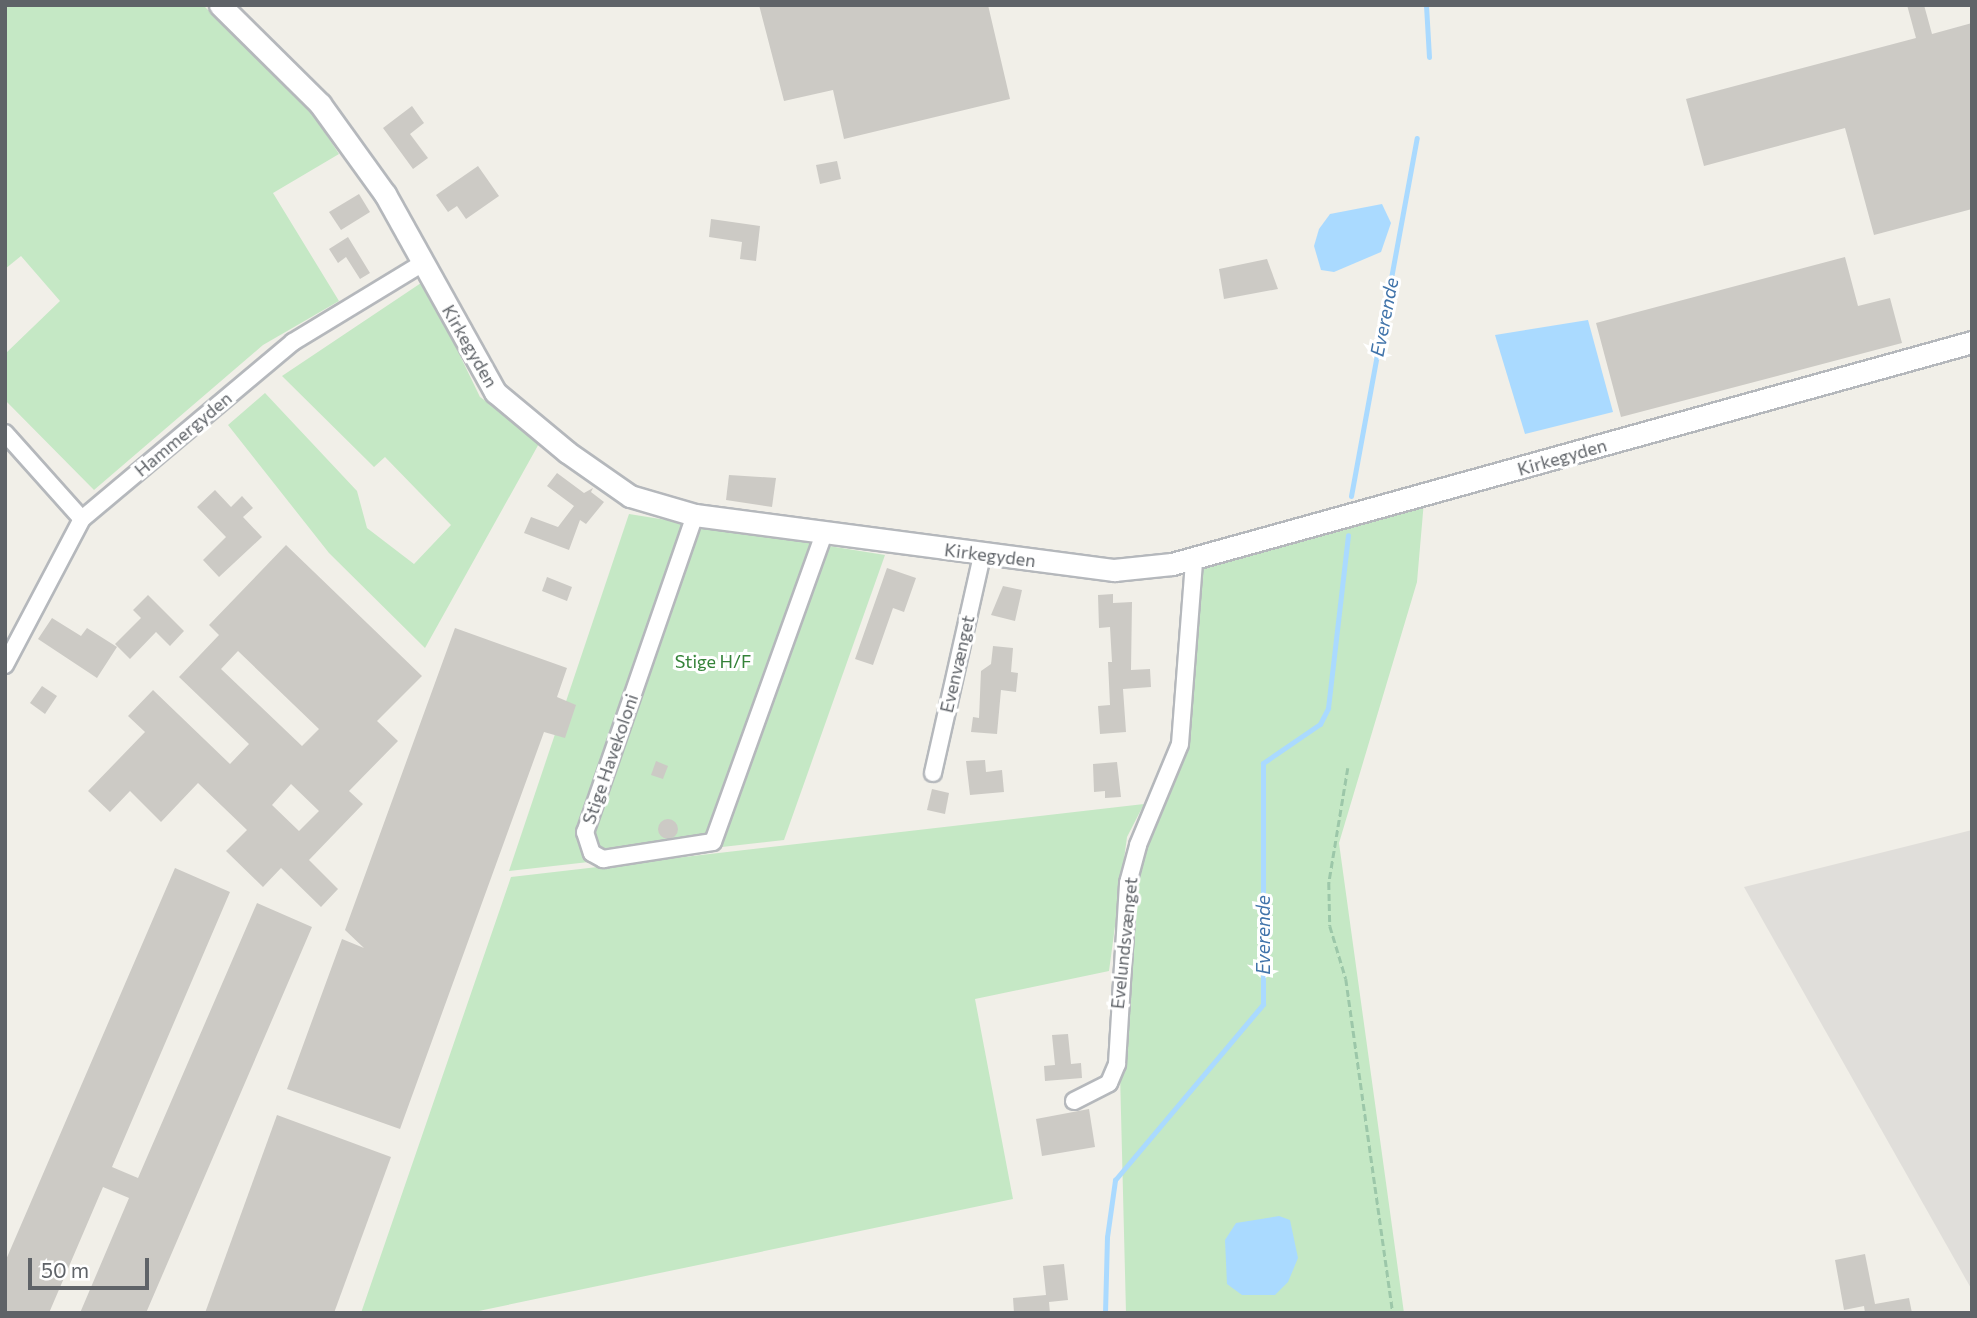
<!DOCTYPE html>
<html>
<head>
<meta charset="utf-8">
<style>
	body { margin:0 }
	#map { position:relative; width:1977px; height:1318px; overflow:hidden; background:#f1efe8; font-family:Commissioner,sans-serif }
	div>[style] { position:absolute }
	[style*='--x'] { left:calc(var(--x)*1px); top:calc(var(--y)*1px); width:calc(var(--w)*1px); rotate:calc(var(--a)*1deg) }
	.industrial>* { inset:0; background:#e0deda }
	.green>* { inset:0; background:#c5e8c5 }
	.water>* { inset:0; background:#aadaff }
	.stream>* { height:5px; margin:-2.5px; padding:0 2.5px; transform-origin:2.5px; border-radius:2.5px; background:#aadaff }
	.building>* { inset:0; background:#cccac5 }
	.round { border-radius:50% }
	.path>* { height:2.5px; margin-top:-1.25px; transform-origin:0; background:repeating-linear-gradient(90deg,#9cc7a9 0 7px,transparent 0 10.5px) }
	.roads { filter:drop-shadow(2px 0 #b5b8bc) drop-shadow(-2px 0 #b5b8bc) drop-shadow(0 2px #b5b8bc) drop-shadow(0 -2px #b5b8bc) }
	.street>* { height:16px; margin:-8px; padding:0 8px; transform-origin:8px; border-radius:8px; background:#fff }
	.secondary>* { height:21px; margin:-10.5px; padding:0 10.5px; transform-origin:10.5px; border-radius:10.5px; background:#fff }
	span { translate:-50% -50%; white-space:nowrap; text-align:center; line-height:1.15; -webkit-text-stroke:6px #fff; paint-order:stroke }
	.street-label { font-size:18px; color:#5f6368 }
	.park-label { font-size:18px; color:#348238 }
	.water-label { font-size:19px; color:#4174aa; font-style:italic }
	.frame { position:absolute; inset:0; border:7px solid #5f6368; pointer-events:none }
	.scale { position:absolute; left:28px; top:1258px; width:121px; height:32px; box-sizing:border-box; border:4px solid #5f6368; border-top:0; padding-left:9px; font-size:21px; line-height:24px; white-space:nowrap; color:#5f6368; -webkit-text-stroke:5px #fff; paint-order:stroke }
</style>
</head>
<body>
<div id="map">
	<div class="industrial">
		<i style="clip-path:polygon(1972px 830px,1972px 1290px,1744px 887px)"></i>
	</div>
	<div class="green">
		<i style="clip-path:polygon(5px 5px,203px 5px,313px 114px,339px 154px,273px 193px,339px 301px,263px 345px,94px 490px,5px 400px,5px 354px,60px 301px,21px 256px,5px 269px)"></i>
		<i style="clip-path:polygon(424px 281px,480px 397px,541px 440px,425px 648px,329px 553px,228px 425px,265px 393px,357px 491px,367px 528px,414px 564px,451px 525px,385px 457px,374px 467px,282px 376px)"></i>
		<i style="clip-path:polygon(1424px 501px,1417px 582px,1339px 843px,1404px 1313px,1126px 1313px,1120px 1073px,1137px 885px,1149px 839px,1188px 749px,1203px 567px)"></i>
		<i style="clip-path:polygon(629px 514px,885px 555px,784px 840px,509px 871px)"></i>
		<i style="clip-path:polygon(1144px 804px,1127px 837px,1109px 971px,975px 999px,1013px 1199px,469px 1313px,361px 1313px,511px 877px)"></i>
	</div>
	<div class="water">
		<i style="clip-path:polygon(1382px 204px,1391px 223px,1381px 252px,1334px 272px,1321px 270px,1314px 246px,1319px 229px,1330px 214px)"></i>
		<i style="clip-path:polygon(1588px 320px,1613px 412px,1525px 434px,1495px 335px)"></i>
		<i style="clip-path:polygon(1279px 1216px,1290px 1220px,1298px 1258px,1288px 1282px,1275px 1295px,1242px 1295px,1227px 1284px,1225px 1240px,1236px 1223px)"></i>
	</div>
	<div class="stream">
		<i style="--x:1426;--y:5;--w:52;--a:86.7"></i>
		<i style="--x:1351;--y:496;--w:364;--a:-79.6"></i>
		<i style="--x:1105;--y:1313;--w:76;--a:-88.5"></i>
		<i style="--x:1107;--y:1237;--w:58;--a:-82"></i>
		<i style="--x:1115;--y:1180;--w:230;--a:-49.9"></i>
		<i style="--x:1263;--y:1004;--w:241;--a:-90"></i>
		<i style="--x:1263;--y:763;--w:69;--a:-34.4"></i>
		<i style="--x:1320;--y:724;--w:18;--a:-63"></i>
		<i style="--x:1328;--y:708;--w:174;--a:-83.4"></i>
	</div>
	<div class="building">
		<i style="clip-path:polygon(759px 5px,988px 5px,1010px 99px,844px 139px,833px 90px,784px 101px)"></i>
		<i style="clip-path:polygon(1907px 5px,1924px 5px,1932px 34px,1972px 23px,1972px 209px,1874px 235px,1845px 128px,1704px 166px,1686px 99px,1916px 38px)"></i>
		<i style="clip-path:polygon(412px 106px,424px 123px,410px 134px,428px 158px,413px 169px,383px 128px)"></i>
		<i style="clip-path:polygon(837px 161px,841px 179px,820px 184px,816px 165px)"></i>
		<i style="clip-path:polygon(478px 166px,499px 196px,466px 219px,457px 206px,448px 212px,436px 195px)"></i>
		<i style="clip-path:polygon(359px 194px,370px 212px,341px 230px,329px 212px)"></i>
		<i style="clip-path:polygon(711px 219px,760px 226px,756px 261px,740px 259px,742px 242px,709px 237px)"></i>
		<i style="clip-path:polygon(348px 237px,370px 273px,360px 279px,346px 257px,338px 263px,329px 249px)"></i>
		<i style="clip-path:polygon(1845px 257px,1858px 306px,1890px 298px,1902px 343px,1621px 417px,1596px 323px)"></i>
		<i style="clip-path:polygon(1267px 259px,1278px 289px,1224px 299px,1219px 269px)"></i>
		<i style="clip-path:polygon(557px 473px,584px 493px,593px 488px,591px 492px,604px 502px,586px 524px,580px 520px,569px 550px,524px 533px,531px 517px,558px 527px,574px 506px,547px 486px)"></i>
		<i style="clip-path:polygon(729px 475px,776px 478px,772px 507px,726px 500px)"></i>
		<i style="clip-path:polygon(215px 490px,231px 507px,242px 496px,253px 508px,243px 517px,262px 537px,219px 577px,203px 560px,226px 537px,197px 507px)"></i>
		<i style="clip-path:polygon(evenodd,286px 545px,422px 676px,377px 721px,398px 741px,349px 791px,363px 804px,309px 860px,338px 889px,321px 907px,281px 868px,263px 887px,226px 851px,247px 830px,198px 783px,161px 822px,130px 791px,110px 812px,88px 791px,145px 732px,128px 716px,153px 690px,230px 764px,249px 744px,179px 677px,219px 635px,209px 625px,286px 545px,238px 651px,319px 729px,302px 746px,221px 669px,238px 651px,286px 545px,291px 784px,319px 811px,299px 831px,272px 805px,291px 784px)"></i>
		<i style="clip-path:polygon(887px 568px,916px 578px,904px 612px,893px 608px,873px 665px,855px 659px)"></i>
		<i style="clip-path:polygon(547px 577px,572px 587px,567px 601px,542px 591px)"></i>
		<i style="clip-path:polygon(1003px 586px,1022px 590px,1015px 621px,991px 615px)"></i>
		<i style="clip-path:polygon(1113px 594px,1113px 603px,1132px 602px,1131px 670px,1150px 669px,1151px 687px,1123px 689px,1126px 732px,1100px 734px,1098px 706px,1110px 705px,1108px 662px,1112px 662px,1110px 627px,1099px 628px,1098px 595px)"></i>
		<i style="clip-path:polygon(148px 595px,184px 631px,170px 646px,156px 632px,130px 659px,115px 644px,141px 618px,133px 610px)"></i>
		<i style="clip-path:polygon(52px 618px,81px 636px,87px 628px,117px 647px,97px 678px,38px 639px)"></i>
		<i style="clip-path:polygon(455px 628px,567px 668px,557px 697px,576px 705px,565px 738px,544px 732px,400px 1129px,287px 1089px,342px 939px,364px 948px,345px 930px)"></i>
		<i style="clip-path:polygon(993px 646px,1013px 648px,1011px 672px,1018px 673px,1016px 692px,1001px 690px,997px 734px,971px 732px,973px 717px,979px 718px,981px 671px,991px 664px)"></i>
		<i style="clip-path:polygon(42px 686px,57px 696px,45px 714px,30px 703px)"></i>
		<i style="clip-path:polygon(985px 760px,986px 772px,1002px 770px,1004px 792px,970px 795px,966px 761px)"></i>
		<i style="clip-path:polygon(656px 761px,668px 766px,663px 779px,651px 775px)"></i>
		<i style="clip-path:polygon(1117px 762px,1121px 797px,1105px 798px,1105px 791px,1094px 792px,1093px 764px)"></i>
		<i style="clip-path:polygon(932px 789px,949px 793px,945px 814px,927px 810px)"></i>
		<i class="round" style="left:658px;top:819px;width:20px;height:20px"></i>
		<i style="clip-path:polygon(175px 868px,230px 892px,112px 1167px,138px 1178px,257px 903px,312px 927px,146px 1313px,80px 1313px,129px 1198px,103px 1187px,49px 1313px,5px 1313px,5px 1262px)"></i>
		<i style="clip-path:polygon(1068px 1034px,1071px 1064px,1081px 1063px,1082px 1078px,1045px 1081px,1044px 1066px,1055px 1065px,1052px 1035px)"></i>
		<i style="clip-path:polygon(1089px 1109px,1095px 1147px,1042px 1156px,1036px 1119px)"></i>
		<i style="clip-path:polygon(277px 1115px,391px 1157px,334px 1313px,205px 1313px)"></i>
		<i style="clip-path:polygon(1865px 1254px,1875px 1304px,1909px 1298px,1912px 1313px,1865px 1313px,1864px 1306px,1844px 1310px,1835px 1260px)"></i>
		<i style="clip-path:polygon(1064px 1264px,1068px 1300px,1049px 1302px,1050px 1313px,1014px 1313px,1013px 1298px,1046px 1295px,1043px 1266px)"></i>
	</div>
	<div class="path">
		<i style="--x:1348;--y:768;--w:117;--a:99.4"></i>
		<i style="--x:1329;--y:883;--w:43;--a:88.7"></i>
		<i style="--x:1330;--y:926;--w:55;--a:73.2"></i>
		<i style="--x:1346;--y:979;--w:337;--a:82"></i>
	</div>
	<div class="roads">
		<div class="street">
			<i style="--x:5;--y:433;--w:115;--a:48.2"></i>
			<i style="--x:695;--y:515;--w:336;--a:109.1"></i>
			<i style="--x:585;--y:832;--w:22;--a:72"></i>
			<i style="--x:592;--y:853;--w:13;--a:29"></i>
			<i style="--x:603;--y:859;--w:111;--a:-8.8"></i>
			<i style="--x:713;--y:842;--w:328;--a:-70.2"></i>
			<i style="--x:5;--y:665;--w:165;--a:-62.2"></i>
			<i style="--x:82;--y:519;--w:275;--a:-40"></i>
			<i style="--x:293;--y:342;--w:152;--a:-31.3"></i>
			<i style="--x:933;--y:773;--w:223;--a:-77.3"></i>
			<i style="--x:1074;--y:1101;--w:39;--a:-27"></i>
			<i style="--x:1109;--y:1083;--w:21;--a:-67"></i>
			<i style="--x:1117;--y:1064;--w:181;--a:-86.5"></i>
			<i style="--x:1128;--y:883;--w:39;--a:-75"></i>
			<i style="--x:1138;--y:845;--w:109;--a:-67.4"></i>
			<i style="--x:1180;--y:744;--w:185;--a:-85.6"></i>
		</div>
		<div class="secondary">
			<i style="--x:220;--y:5;--w:141;--a:44.7"></i>
			<i style="--x:320;--y:104;--w:111;--a:54.2"></i>
			<i style="--x:385;--y:194;--w:227;--a:60.9"></i>
			<i style="--x:495;--y:392;--w:94;--a:39.8"></i>
			<i style="--x:567;--y:452;--w:77;--a:34.9"></i>
			<i style="--x:630;--y:496;--w:68;--a:16.3"></i>
			<i style="--x:695;--y:515;--w:423;--a:7.5"></i>
			<i style="--x:1114;--y:570;--w:58;--a:-5.9"></i>
			<i style="--x:1172;--y:564;--w:830;--a:-15.51"></i>
		</div>
	</div>
	<div class="street-label">
		<span style="left:470px;top:346px;rotate:60deg">Kirkegyden</span>
		<span style="left:183px;top:434px;rotate:-40deg">Hammergyden</span>
		<span style="left:1562px;top:457px;rotate:-16deg">Kirkegyden</span>
		<span style="left:990px;top:555px;rotate:7deg">Kirkegyden</span>
		<span style="left:957px;top:664px;rotate:-77deg">Evenvænget</span>
		<span style="left:610px;top:759px;rotate:-71deg">Stige Havekoloni</span>
		<span style="left:1124px;top:943px;rotate:-84deg">Evelundsvænget</span>
	</div>
	<div class="park-label">
		<span style="left:713px;top:661px">Stige H/F</span>
	</div>
	<div class="water-label">
		<span style="left:1384px;top:317px;rotate:-79deg">Everende</span>
		<span style="left:1263px;top:935px;rotate:-90deg">Everende</span>
	</div>
	<div class="frame"></div>
	<div class="scale">50 m</div>
</div>
</body>
</html>
